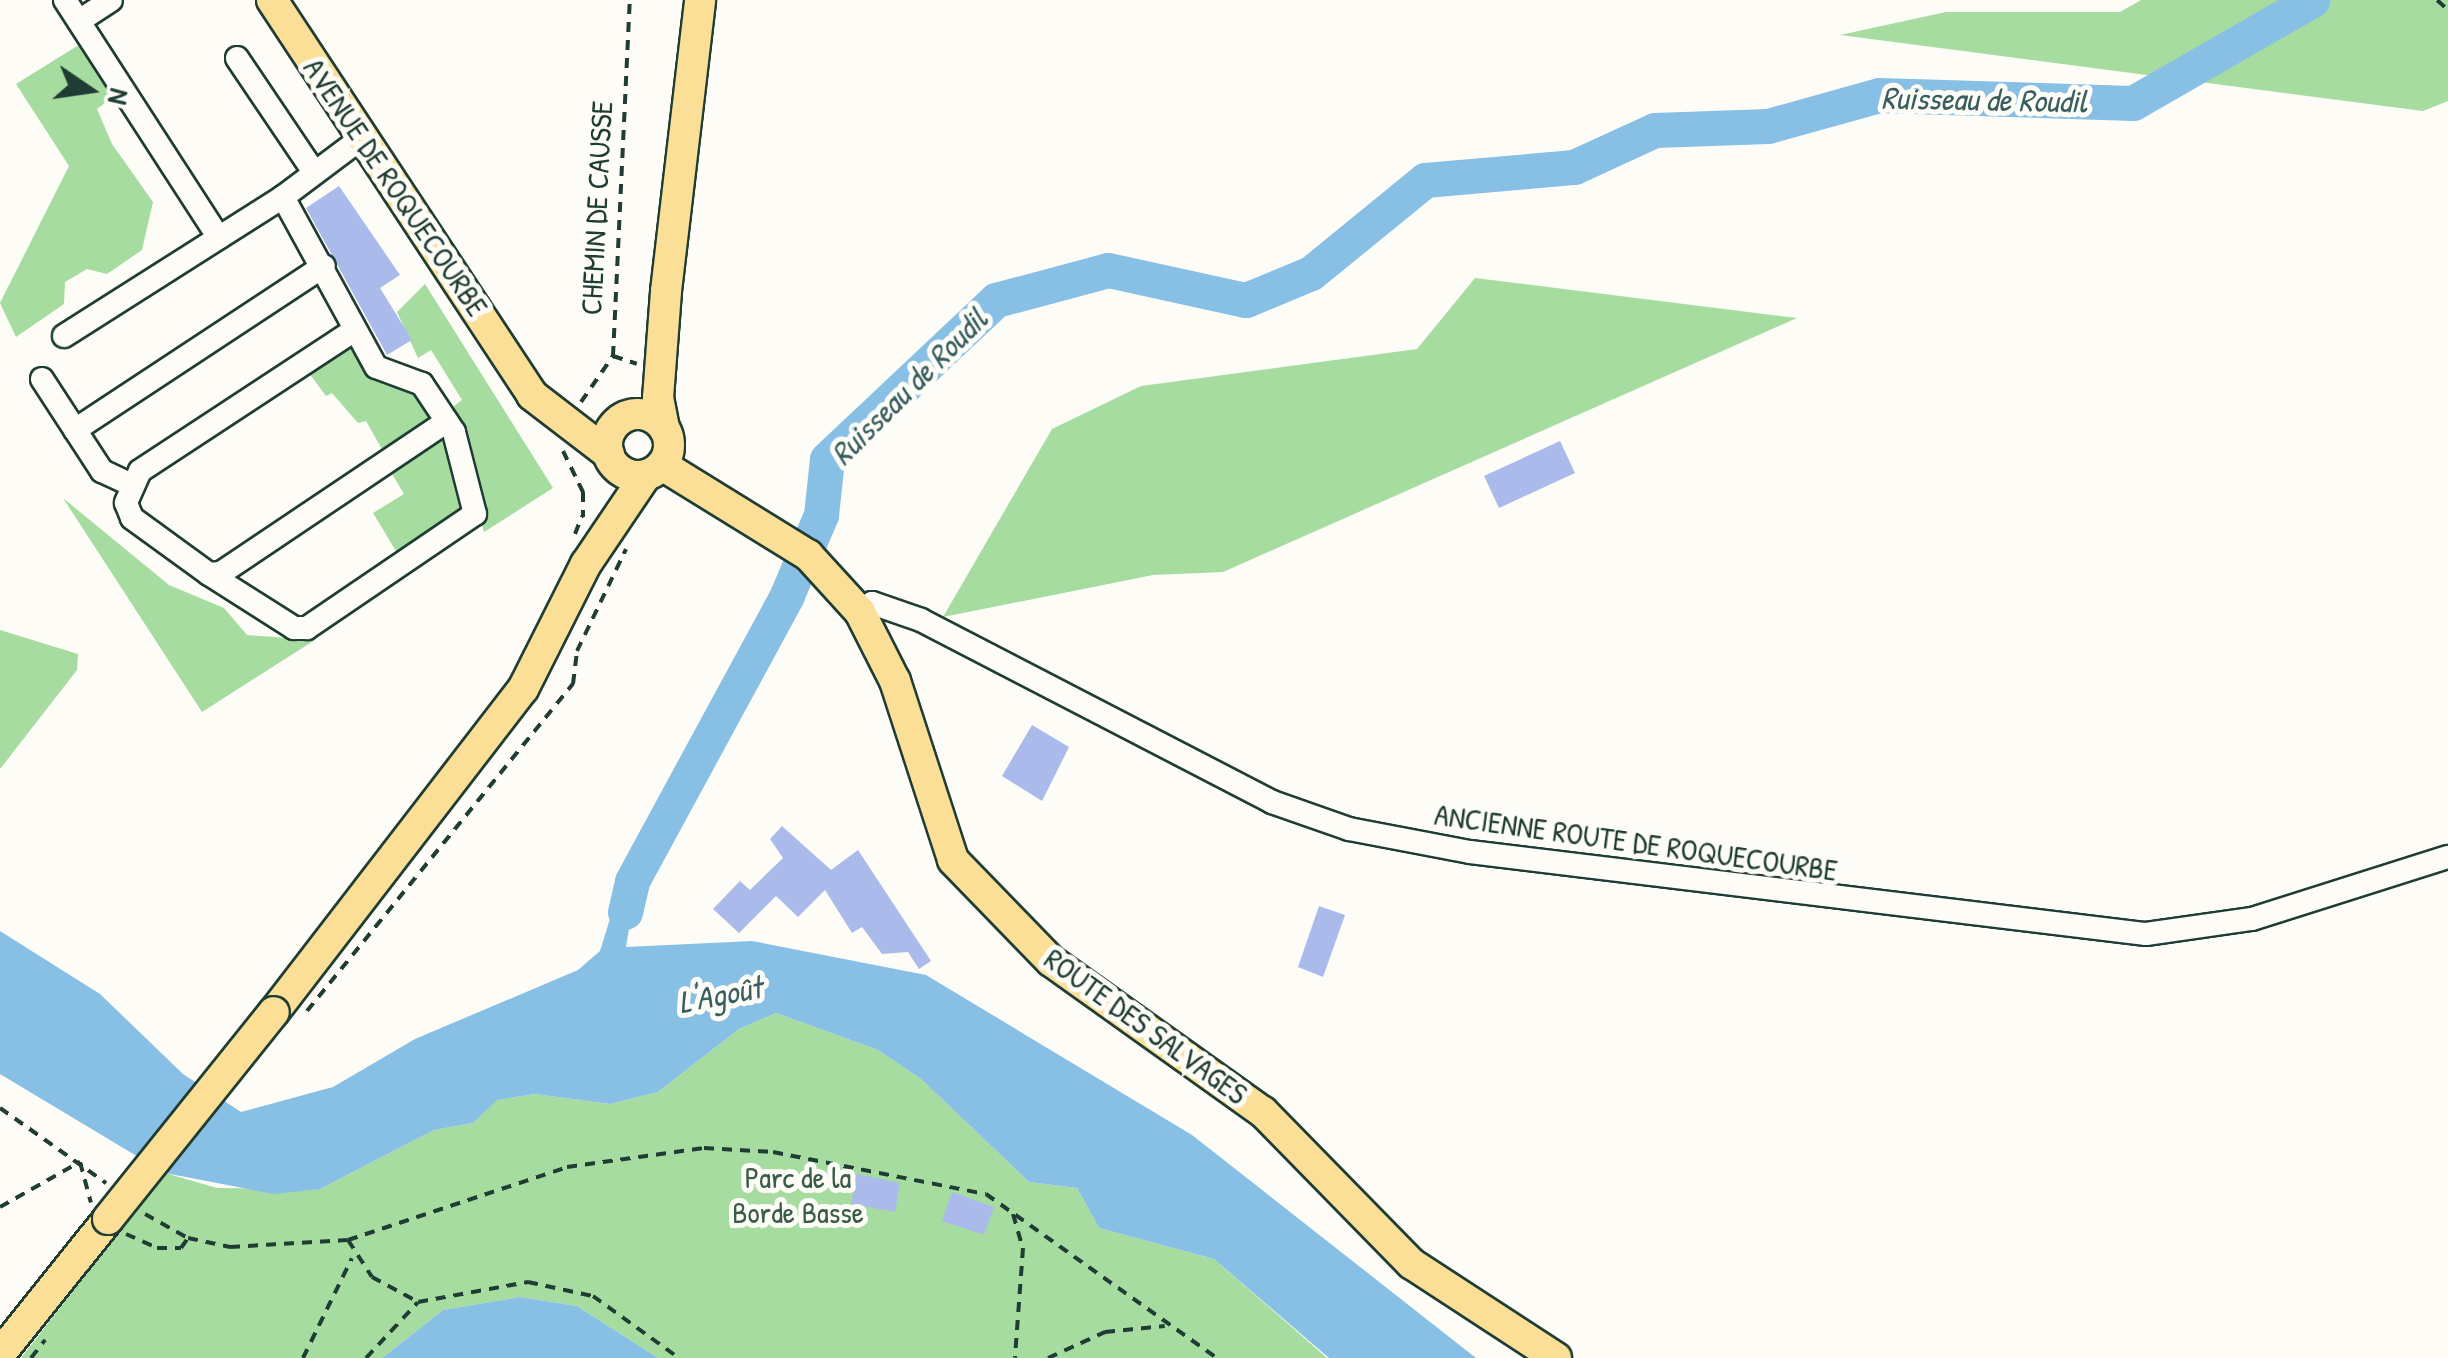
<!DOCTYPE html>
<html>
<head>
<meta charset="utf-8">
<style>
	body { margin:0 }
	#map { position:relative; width:2448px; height:1358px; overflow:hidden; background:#fdfcf7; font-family:"Patrick Hand",sans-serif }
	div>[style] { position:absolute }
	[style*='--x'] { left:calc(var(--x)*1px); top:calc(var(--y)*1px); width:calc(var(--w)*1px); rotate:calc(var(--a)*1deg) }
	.green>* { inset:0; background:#a6dc9f }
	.water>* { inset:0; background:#87bfe5 }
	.river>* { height:35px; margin:-17.5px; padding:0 17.5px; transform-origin:17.5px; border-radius:17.5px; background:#87bfe5 }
	.building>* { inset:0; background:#aabbeb }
	.path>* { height:4px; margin-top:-2px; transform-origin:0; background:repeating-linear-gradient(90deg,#1f3d34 0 10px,transparent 0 18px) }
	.roads { filter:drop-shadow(2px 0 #1f3d34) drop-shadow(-2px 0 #1f3d34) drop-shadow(0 2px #1f3d34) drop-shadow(0 -2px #1f3d34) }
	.minor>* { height:22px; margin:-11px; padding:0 11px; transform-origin:11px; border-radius:11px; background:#fdfcf7 }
	.major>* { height:30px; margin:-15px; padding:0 15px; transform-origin:15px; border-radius:15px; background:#fbdf96 }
	.major>.ring { margin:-15px; padding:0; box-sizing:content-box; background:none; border:30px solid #fbdf96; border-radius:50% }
	.bridges { filter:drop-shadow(2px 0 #1f3d34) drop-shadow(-2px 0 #1f3d34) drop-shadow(0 2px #1f3d34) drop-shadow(0 -2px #1f3d34) }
	.major-bridge>* { height:30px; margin:-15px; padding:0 15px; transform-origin:15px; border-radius:15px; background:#fbdf96 }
	span { translate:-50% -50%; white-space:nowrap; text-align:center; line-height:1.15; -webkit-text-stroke:10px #fdfcf7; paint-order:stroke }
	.street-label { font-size:30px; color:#1f3d34 }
	.park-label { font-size:30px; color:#3a5d49 }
	.water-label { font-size:32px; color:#395e60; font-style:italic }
	.north { position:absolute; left:40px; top:40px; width:100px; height:100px; -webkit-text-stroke:8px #fdfcf7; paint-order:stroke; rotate:103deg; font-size:28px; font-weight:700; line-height:40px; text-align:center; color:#1f3d34 }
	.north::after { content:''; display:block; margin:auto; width:35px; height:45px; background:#1f3d34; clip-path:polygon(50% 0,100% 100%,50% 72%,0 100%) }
</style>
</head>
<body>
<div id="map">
	<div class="green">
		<i style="clip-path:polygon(2141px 0,2448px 0,2448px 101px,2423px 111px,1840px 35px,1946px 12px,2120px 12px)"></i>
		<i style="clip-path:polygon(82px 43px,117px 94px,97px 109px,112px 144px,153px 202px,142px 250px,107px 274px,87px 269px,65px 282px,64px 304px,16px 337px,0 303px,69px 166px,16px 84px)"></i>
		<i style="clip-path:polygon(1475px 278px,1797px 318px,1223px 572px,1153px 575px,943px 617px,1052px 429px,1141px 386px,1417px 349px)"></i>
		<i style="clip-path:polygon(425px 284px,553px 488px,484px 532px,449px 410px,462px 400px,431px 350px,418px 358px,397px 312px)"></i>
		<i style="clip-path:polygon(343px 344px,418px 390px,436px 426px,387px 458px,366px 421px,358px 423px,332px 393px,326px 396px,306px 369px)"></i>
		<i style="clip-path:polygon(441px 436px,451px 439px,468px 508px,402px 561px,373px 513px,404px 494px,389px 469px)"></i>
		<i style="clip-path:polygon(63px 498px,169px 585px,224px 608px,247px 635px,315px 640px,202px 712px)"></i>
		<i style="clip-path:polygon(0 630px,78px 654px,77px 670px,0 769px)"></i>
		<i style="clip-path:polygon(776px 1013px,878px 1050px,921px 1079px,1029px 1182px,1077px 1188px,1099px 1228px,1214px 1259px,1327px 1358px,658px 1358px,577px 1306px,520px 1297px,443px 1310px,382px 1358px,21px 1358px,165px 1173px,217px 1188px,320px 1189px,434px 1130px,473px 1123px,496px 1100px,535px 1094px,610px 1104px,658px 1092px,739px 1029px)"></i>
	</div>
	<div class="water">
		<i style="clip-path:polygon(640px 863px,626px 947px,752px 941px,926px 975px,1192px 1135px,1476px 1358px,1329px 1358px,1214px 1259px,1099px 1228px,1077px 1188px,1029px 1182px,921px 1079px,878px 1050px,776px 1013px,739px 1029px,658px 1092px,610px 1104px,535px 1094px,497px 1100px,473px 1123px,434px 1130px,320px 1189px,274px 1194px,165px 1173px,0 1074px,0 931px,100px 994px,183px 1074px,241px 1112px,333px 1087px,415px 1039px,578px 970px,600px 951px,622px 880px)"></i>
		<i style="clip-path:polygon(520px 1297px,577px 1306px,658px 1358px,382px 1358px,443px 1310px)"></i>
	</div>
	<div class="river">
		<i style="--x:625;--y:912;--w:32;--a:-77"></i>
		<i style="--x:632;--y:881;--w:325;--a:-61.5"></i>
		<i style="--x:787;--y:595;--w:87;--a:-67"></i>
		<i style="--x:821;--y:515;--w:56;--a:-83.9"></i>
		<i style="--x:827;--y:459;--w:232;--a:-43.3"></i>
		<i style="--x:996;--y:300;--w:116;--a:-15"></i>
		<i style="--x:1108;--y:270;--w:141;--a:12.3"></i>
		<i style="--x:1246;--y:300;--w:70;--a:-22.6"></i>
		<i style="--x:1311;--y:273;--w:147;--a:-39.2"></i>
		<i style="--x:1425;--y:180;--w:150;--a:-5"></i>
		<i style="--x:1574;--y:167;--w:89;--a:-24.6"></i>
		<i style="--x:1655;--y:130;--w:113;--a:-2"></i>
		<i style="--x:1768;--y:126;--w:115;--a:-15.6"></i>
		<i style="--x:1879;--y:95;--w:254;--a:1.8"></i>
		<i style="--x:2133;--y:103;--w:207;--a:-29.9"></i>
	</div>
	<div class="building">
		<i style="clip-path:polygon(339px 186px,400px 275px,380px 288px,412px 340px,387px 355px,306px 208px)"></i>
		<i style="clip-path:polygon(1560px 441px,1575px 473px,1499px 508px,1484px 476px)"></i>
		<i style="clip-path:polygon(1032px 725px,1069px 747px,1042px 801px,1002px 776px)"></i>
		<i style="clip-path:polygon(782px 826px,831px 870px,858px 850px,931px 961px,919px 969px,908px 952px,882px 954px,862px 927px,852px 933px,825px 890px,798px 917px,776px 896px,739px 933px,713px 909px,740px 881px,750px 890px,783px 858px,770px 839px)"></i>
		<i style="clip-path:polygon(1319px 906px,1345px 915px,1323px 977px,1298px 967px)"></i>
		<i style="clip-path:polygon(857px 1174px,900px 1183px,895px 1212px,851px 1204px)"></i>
		<i style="clip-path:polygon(952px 1192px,994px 1207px,984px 1235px,942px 1221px)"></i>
	</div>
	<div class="path">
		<i style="--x:2437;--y:0;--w:15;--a:42"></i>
		<i style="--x:613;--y:356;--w:25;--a:18"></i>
		<i style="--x:581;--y:402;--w:56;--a:-55.2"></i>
		<i style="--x:613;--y:356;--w:356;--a:-87.3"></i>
		<i style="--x:563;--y:451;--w:46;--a:64"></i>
		<i style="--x:583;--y:492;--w:25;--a:90"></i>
		<i style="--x:575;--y:534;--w:19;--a:-69"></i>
		<i style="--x:307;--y:1011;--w:422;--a:-50.9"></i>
		<i style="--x:573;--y:684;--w:33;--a:-83"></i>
		<i style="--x:577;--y:651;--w:113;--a:-64.3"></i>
		<i style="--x:0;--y:1108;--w:130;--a:35.3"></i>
		<i style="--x:0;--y:1207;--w:92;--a:-29.4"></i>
		<i style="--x:80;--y:1162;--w:42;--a:75"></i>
		<i style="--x:145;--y:1214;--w:49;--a:29.2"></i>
		<i style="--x:188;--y:1238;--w:43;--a:12.1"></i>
		<i style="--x:230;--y:1247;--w:118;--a:-3.4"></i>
		<i style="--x:348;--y:1240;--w:231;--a:-18.4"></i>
		<i style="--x:567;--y:1167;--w:138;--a:-7.9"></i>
		<i style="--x:704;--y:1148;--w:69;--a:3.3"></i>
		<i style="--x:773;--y:1152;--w:217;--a:11.2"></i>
		<i style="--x:986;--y:1194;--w:283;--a:35.4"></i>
		<i style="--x:1013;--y:1214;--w:35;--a:74"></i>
		<i style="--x:1023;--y:1248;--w:110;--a:94.2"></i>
		<i style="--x:126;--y:1234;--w:34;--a:24"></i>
		<i style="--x:157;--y:1248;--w:24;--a:0"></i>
		<i style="--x:181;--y:1248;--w:12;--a:-55"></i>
		<i style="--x:348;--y:1240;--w:44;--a:57"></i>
		<i style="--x:372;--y:1277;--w:52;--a:28.5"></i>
		<i style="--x:31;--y:1358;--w:23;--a:-52"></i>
		<i style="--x:303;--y:1358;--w:111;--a:-63.9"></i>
		<i style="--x:366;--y:1358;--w:76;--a:-47.1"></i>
		<i style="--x:418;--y:1302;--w:112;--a:-10.3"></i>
		<i style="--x:528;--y:1282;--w:66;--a:12.2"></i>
		<i style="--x:593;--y:1296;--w:106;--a:35.8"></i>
		<i style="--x:1048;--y:1358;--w:63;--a:-24.5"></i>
		<i style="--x:1105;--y:1332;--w:60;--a:-5.7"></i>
	</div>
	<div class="roads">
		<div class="minor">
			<i style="--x:65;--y:0;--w:283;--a:57.1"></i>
			<i style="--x:79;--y:21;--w:38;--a:-33"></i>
			<i style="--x:237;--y:58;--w:138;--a:56"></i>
			<i style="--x:353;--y:331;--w:255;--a:146.7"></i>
			<i style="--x:140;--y:471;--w:35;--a:114"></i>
			<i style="--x:126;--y:503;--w:16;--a:68"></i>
			<i style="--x:132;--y:518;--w:95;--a:36"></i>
			<i style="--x:209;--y:574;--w:12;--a:-5"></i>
			<i style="--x:221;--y:573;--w:272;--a:-33.9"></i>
			<i style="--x:64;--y:336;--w:259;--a:-32.4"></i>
			<i style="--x:283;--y:197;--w:100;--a:-36.9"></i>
			<i style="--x:42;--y:379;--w:110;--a:56.9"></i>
			<i style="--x:102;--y:471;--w:31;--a:25"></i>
			<i style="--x:75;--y:430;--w:298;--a:-33.4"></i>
			<i style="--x:209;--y:574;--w:101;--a:32.4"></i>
			<i style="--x:294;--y:628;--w:13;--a:0"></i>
			<i style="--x:307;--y:628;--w:203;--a:-34.2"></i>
			<i style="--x:475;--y:514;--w:85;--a:-104.4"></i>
			<i style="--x:454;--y:432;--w:58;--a:-123.7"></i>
			<i style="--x:422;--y:384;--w:49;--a:-159.7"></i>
			<i style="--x:376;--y:367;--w:194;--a:-118.7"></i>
			<i style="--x:860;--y:612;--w:15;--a:-37"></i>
			<i style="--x:872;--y:603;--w:52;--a:19.1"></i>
			<i style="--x:921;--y:620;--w:395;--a:27.4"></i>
			<i style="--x:1272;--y:802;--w:82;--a:19.3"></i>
			<i style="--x:1349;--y:829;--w:123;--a:10.8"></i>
			<i style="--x:1470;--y:852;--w:681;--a:6.92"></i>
			<i style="--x:2146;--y:934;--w:107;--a:-8.1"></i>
			<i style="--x:2252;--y:919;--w:206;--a:-17.6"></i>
		</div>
		<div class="major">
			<i style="--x:272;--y:0;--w:473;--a:56.6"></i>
			<i style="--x:532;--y:395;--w:97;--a:37.5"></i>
			<i class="ring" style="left:607px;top:414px;width:32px;height:32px"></i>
			<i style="--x:664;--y:428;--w:31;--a:-101"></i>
			<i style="--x:658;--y:398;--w:107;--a:-85.7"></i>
			<i style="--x:666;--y:291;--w:293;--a:-83.3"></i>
			<i style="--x:662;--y:465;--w:172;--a:31.7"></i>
			<i style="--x:808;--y:555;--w:77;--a:47.6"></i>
			<i style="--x:860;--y:612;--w:77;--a:63.1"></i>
			<i style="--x:895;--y:681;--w:188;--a:72"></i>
			<i style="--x:953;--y:860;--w:141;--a:45.9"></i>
			<i style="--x:1051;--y:961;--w:260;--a:35.5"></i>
			<i style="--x:1263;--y:1112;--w:213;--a:45.6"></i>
			<i style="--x:1412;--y:1264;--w:172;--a:33.1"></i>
			<i style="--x:274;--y:1012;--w:408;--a:-52.4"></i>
			<i style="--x:523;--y:689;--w:140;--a:-63.3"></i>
			<i style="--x:586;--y:564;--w:107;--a:-56"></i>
			<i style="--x:0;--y:1354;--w:173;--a:-51.3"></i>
		</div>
	</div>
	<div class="bridges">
		<div class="major-bridge">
			<i style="--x:108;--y:1219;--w:265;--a:-51.3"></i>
		</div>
	</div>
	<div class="street-label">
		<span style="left:396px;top:187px;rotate:56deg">AVENUE DE ROQUECOURBE</span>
		<span style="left:596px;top:208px;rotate:-87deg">CHEMIN DE CAUSSE</span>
		<span style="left:1636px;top:842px;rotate:8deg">ANCIENNE ROUTE DE ROQUECOURBE</span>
		<span style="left:1146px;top:1026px;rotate:36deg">ROUTE DES SALVAGES</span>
	</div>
	<div class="park-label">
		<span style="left:798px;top:1194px">Parc de la<br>Borde Basse</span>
	</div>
	<div class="water-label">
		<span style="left:1984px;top:100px;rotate:1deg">Ruisseau de Roudil</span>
		<span style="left:909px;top:387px;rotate:-45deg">Ruisseau de Roudil</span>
		<span style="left:720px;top:995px;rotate:-11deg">L'Agoût</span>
	</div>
	<div class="north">N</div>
</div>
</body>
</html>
